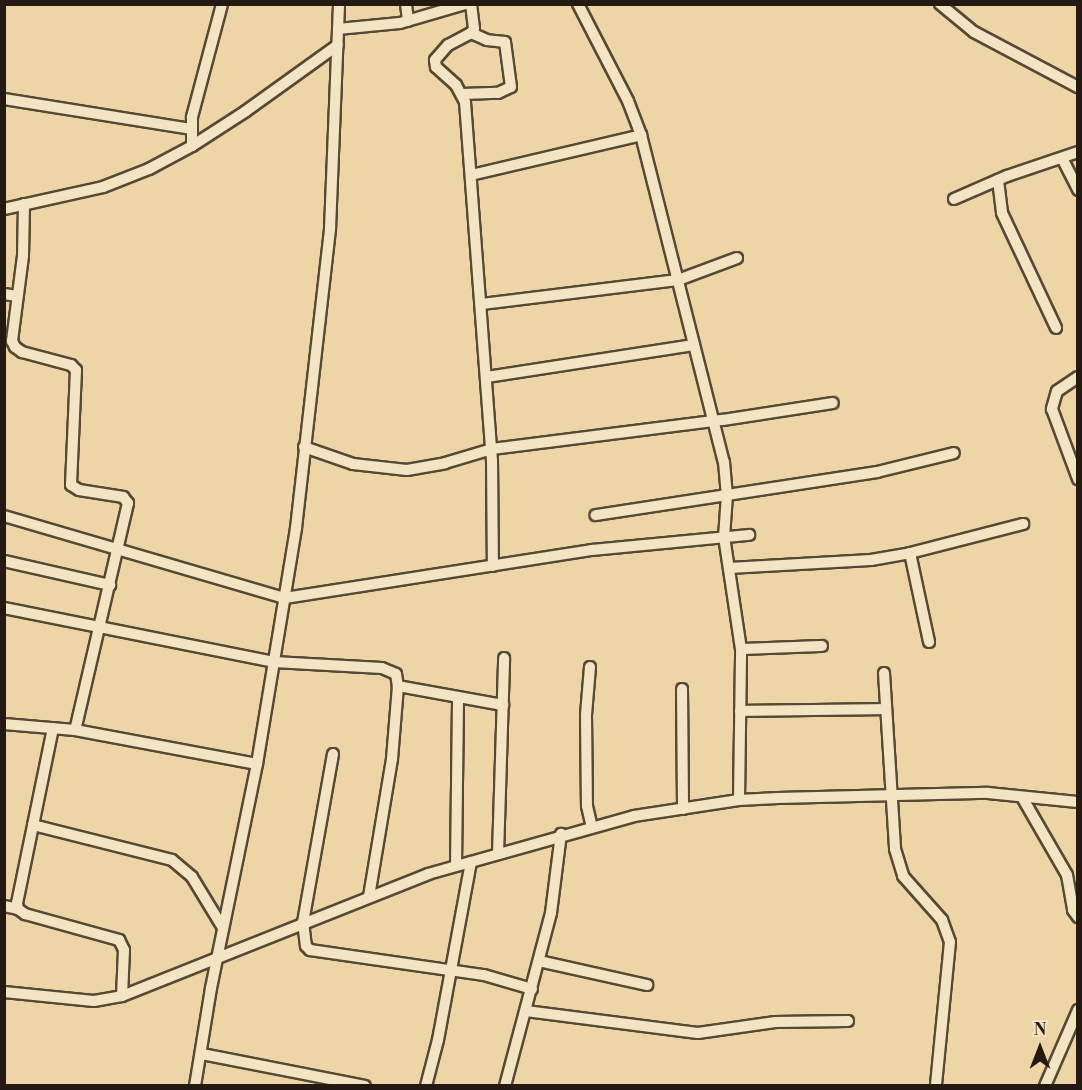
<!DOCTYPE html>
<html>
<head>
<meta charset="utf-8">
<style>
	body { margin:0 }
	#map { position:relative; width:1082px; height:1090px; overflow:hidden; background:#edd5a5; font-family:"Libre Bodoni",serif }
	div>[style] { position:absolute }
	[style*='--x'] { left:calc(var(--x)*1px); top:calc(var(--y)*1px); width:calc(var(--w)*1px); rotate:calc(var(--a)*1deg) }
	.roads { filter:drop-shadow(2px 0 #564936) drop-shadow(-2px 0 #564936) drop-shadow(0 2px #564936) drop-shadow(0 -2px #564936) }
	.street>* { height:10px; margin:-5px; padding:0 5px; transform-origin:5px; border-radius:5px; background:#f3e4c4 }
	span { translate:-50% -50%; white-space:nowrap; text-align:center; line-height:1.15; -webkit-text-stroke:4.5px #f3e4c4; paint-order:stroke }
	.frame { position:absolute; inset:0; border:6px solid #241a11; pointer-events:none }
	.north { position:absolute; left:1010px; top:1018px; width:60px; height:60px; -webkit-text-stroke:4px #f3e4c4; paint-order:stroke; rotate:0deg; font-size:16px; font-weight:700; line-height:24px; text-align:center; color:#241a11 }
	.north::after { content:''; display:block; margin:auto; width:21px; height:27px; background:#241a11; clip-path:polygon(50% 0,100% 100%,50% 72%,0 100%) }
</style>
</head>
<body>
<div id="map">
	<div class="roads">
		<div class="street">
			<i style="--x:406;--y:4;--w:17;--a:83"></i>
			<i style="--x:471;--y:4;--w:25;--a:83"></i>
			<i style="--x:474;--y:29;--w:5;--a:127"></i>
			<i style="--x:471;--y:33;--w:26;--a:152"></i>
			<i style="--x:448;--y:45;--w:20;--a:131"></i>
			<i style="--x:435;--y:60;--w:7;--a:82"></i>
			<i style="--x:436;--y:67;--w:27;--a:42"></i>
			<i style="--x:456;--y:85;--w:19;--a:62"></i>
			<i style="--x:465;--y:102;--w:359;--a:85.7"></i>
			<i style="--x:492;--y:460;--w:106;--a:89.5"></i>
			<i style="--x:578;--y:4;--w:109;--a:62.7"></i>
			<i style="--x:628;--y:101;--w:36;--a:69"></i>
			<i style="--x:940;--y:4;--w:44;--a:39.5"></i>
			<i style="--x:974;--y:32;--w:118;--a:27.9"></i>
			<i style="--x:338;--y:29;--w:62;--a:-5.5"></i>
			<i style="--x:400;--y:23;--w:68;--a:-16.3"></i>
			<i style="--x:462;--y:94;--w:36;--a:-2"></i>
			<i style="--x:498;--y:93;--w:14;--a:-25"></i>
			<i style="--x:511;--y:87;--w:45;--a:-97.6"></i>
			<i style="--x:505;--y:42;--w:18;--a:-174"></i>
			<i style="--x:487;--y:40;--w:17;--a:-156"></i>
			<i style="--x:4;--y:99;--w:189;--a:9.1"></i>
			<i style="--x:192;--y:146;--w:29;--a:-90"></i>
			<i style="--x:192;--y:117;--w:117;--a:-75.1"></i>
			<i style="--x:1062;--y:158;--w:36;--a:63"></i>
			<i style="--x:471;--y:175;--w:175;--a:-13.2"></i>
			<i style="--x:641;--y:135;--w:337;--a:75.8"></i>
			<i style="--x:724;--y:462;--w:33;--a:85"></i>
			<i style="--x:727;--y:495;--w:133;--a:171.3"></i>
			<i style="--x:998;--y:180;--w:33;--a:83"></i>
			<i style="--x:1002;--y:213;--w:127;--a:64.8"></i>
			<i style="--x:954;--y:199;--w:58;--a:-23.5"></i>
			<i style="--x:1007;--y:176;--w:75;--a:-18.7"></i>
			<i style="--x:24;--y:204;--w:52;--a:91.1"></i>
			<i style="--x:23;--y:256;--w:86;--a:97.4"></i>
			<i style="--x:12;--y:341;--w:7;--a:63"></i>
			<i style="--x:15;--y:347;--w:9;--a:36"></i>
			<i style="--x:22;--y:352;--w:51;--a:14.9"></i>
			<i style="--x:71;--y:365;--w:7;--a:45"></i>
			<i style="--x:76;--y:370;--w:115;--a:92.5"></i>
			<i style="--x:71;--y:485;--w:9;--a:32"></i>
			<i style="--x:79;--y:490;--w:45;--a:9"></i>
			<i style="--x:123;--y:497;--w:8;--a:50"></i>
			<i style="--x:128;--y:503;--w:233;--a:103.1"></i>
			<i style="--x:4;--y:209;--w:101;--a:-12.5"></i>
			<i style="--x:103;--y:187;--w:49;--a:-21.4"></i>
			<i style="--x:149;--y:169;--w:49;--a:-28.1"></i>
			<i style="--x:192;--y:146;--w:64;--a:-32.9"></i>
			<i style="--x:246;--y:111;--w:113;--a:-35.7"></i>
			<i style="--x:4;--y:294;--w:13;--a:9"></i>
			<i style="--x:482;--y:304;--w:197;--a:-7"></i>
			<i style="--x:678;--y:280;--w:63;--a:-20.4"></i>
			<i style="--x:487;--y:377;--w:209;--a:-8.8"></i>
			<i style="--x:1078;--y:377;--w:25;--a:146"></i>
			<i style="--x:1057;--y:391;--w:19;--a:106"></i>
			<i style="--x:1052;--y:409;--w:75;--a:69.6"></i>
			<i style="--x:304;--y:447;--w:52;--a:19.1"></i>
			<i style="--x:353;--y:464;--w:54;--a:6.3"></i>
			<i style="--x:407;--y:470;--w:39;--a:-10"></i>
			<i style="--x:445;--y:463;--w:49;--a:-16.6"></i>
			<i style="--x:492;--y:449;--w:233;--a:-7.2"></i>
			<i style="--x:723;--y:420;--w:111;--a:-8.8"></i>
			<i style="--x:4;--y:516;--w:293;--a:16.3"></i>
			<i style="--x:285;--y:598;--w:311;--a:-8.9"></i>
			<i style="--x:592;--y:550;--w:158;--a:-5.5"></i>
			<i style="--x:910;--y:553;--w:91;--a:77.9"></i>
			<i style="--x:4;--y:561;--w:109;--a:12.8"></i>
			<i style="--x:729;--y:568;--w:142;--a:-3.2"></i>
			<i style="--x:871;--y:560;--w:40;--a:-10"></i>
			<i style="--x:910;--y:553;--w:117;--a:-14.4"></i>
			<i style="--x:4;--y:608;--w:275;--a:11.3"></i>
			<i style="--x:274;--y:662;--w:108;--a:3.2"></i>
			<i style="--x:382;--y:668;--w:15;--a:23"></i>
			<i style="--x:396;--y:674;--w:12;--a:81"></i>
			<i style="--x:398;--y:686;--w:73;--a:94.7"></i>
			<i style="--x:392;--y:759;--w:140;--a:99.5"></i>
			<i style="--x:741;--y:649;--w:81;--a:-2.1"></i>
			<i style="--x:590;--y:667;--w:48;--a:94.8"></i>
			<i style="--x:586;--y:715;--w:91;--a:89.4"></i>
			<i style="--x:587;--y:806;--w:22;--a:77"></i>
			<i style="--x:884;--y:673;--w:176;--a:86.4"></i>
			<i style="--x:895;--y:849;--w:28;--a:73"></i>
			<i style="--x:903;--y:876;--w:59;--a:48.4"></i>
			<i style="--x:942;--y:920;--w:23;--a:70"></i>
			<i style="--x:950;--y:942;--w:145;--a:95.6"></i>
			<i style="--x:398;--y:686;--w:107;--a:10.3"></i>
			<i style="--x:682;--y:689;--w:120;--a:89.5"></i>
			<i style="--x:740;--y:711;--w:146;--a:-0.8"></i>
			<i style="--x:4;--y:724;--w:71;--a:4.8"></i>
			<i style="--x:75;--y:730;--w:185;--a:10.6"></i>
			<i style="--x:53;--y:728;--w:179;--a:101.6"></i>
			<i style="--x:17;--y:903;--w:6;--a:81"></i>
			<i style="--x:18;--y:909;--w:9;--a:36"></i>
			<i style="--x:25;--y:914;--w:98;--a:15.5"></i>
			<i style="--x:119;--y:940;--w:11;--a:63"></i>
			<i style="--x:124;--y:950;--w:46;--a:92.5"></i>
			<i style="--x:333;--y:754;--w:171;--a:100.1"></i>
			<i style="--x:303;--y:922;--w:24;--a:83"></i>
			<i style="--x:306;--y:946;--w:6;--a:45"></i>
			<i style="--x:310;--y:950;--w:176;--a:8.2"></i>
			<i style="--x:484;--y:975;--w:50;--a:16.3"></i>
			<i style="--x:1022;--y:797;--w:90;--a:60"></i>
			<i style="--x:1067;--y:875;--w:36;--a:80"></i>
			<i style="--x:1073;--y:910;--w:9;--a:54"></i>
			<i style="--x:739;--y:800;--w:151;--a:-89.2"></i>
			<i style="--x:741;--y:649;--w:113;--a:-98.6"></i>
			<i style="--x:724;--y:537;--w:42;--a:-85.9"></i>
			<i style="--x:727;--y:495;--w:152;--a:-8.7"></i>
			<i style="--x:877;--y:472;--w:79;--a:-13.9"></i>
			<i style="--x:33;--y:825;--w:143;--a:14.1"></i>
			<i style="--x:172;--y:860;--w:26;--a:40"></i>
			<i style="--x:192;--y:877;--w:60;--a:58.7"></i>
			<i style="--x:498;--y:854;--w:196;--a:-88.2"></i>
			<i style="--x:456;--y:866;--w:169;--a:-89.3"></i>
			<i style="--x:4;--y:906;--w:14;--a:12"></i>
			<i style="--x:539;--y:961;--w:111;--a:12.5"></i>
			<i style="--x:4;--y:992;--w:90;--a:5.7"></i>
			<i style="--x:94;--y:1001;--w:28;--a:-10"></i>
			<i style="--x:122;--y:996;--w:329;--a:-21.7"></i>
			<i style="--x:428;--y:874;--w:214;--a:-15.7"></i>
			<i style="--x:634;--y:816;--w:106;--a:-8.7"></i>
			<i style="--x:739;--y:800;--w:39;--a:-3"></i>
			<i style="--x:778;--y:798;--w:210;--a:-1.4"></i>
			<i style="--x:988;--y:793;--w:90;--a:5.7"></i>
			<i style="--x:526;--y:1011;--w:173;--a:7.3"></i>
			<i style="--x:698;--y:1033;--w:78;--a:-8.1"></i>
			<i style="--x:775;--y:1022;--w:73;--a:-0.8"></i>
			<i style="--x:202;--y:1054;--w:166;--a:11.1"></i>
			<i style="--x:195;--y:1086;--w:99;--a:-80.7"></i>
			<i style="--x:211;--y:988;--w:229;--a:-78.4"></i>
			<i style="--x:257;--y:764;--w:239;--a:-80.6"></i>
			<i style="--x:296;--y:528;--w:301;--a:-83.5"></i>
			<i style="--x:330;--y:229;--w:225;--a:-87.7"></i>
			<i style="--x:426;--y:1086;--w:48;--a:-75.4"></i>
			<i style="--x:438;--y:1040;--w:181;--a:-79.5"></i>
			<i style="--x:505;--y:1086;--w:179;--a:-75.1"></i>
			<i style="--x:551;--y:913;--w:80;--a:-82.8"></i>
			<i style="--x:1045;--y:1086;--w:83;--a:-66.5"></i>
		</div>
	</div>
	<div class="frame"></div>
	<div class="north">N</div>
</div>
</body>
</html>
